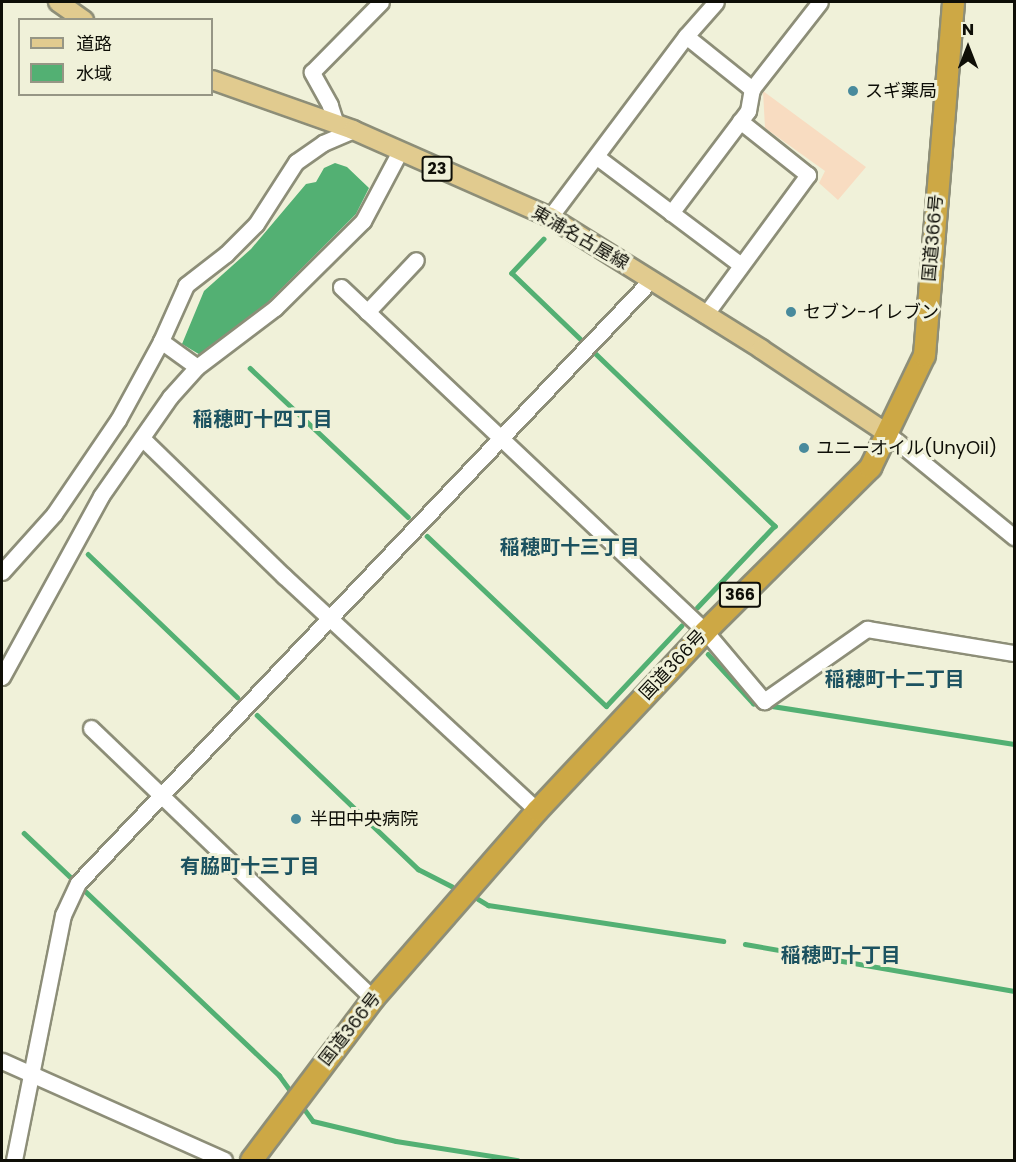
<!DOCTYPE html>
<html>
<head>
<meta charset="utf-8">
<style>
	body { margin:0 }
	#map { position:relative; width:1016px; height:1162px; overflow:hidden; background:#f0f1d9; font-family:Poppins,"Noto Sans JP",sans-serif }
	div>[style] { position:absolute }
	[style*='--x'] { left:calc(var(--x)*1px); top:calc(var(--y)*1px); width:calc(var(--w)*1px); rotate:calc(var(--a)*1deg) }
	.green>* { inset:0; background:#f8dcc1 }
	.water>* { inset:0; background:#53b073 }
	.stream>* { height:4.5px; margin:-2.25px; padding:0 2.25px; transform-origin:2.25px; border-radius:2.25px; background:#53b073 }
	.roads { filter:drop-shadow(2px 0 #8d8e78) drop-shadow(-2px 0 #8d8e78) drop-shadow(0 2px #8d8e78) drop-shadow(0 -2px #8d8e78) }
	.minor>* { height:15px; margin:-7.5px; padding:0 7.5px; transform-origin:7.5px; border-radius:7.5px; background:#fff }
	.major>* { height:18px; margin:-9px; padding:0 9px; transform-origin:9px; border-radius:9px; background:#e1cb8f }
	.highway>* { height:21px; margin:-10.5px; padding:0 10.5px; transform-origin:10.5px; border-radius:10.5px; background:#cda845 }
	.dots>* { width:16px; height:16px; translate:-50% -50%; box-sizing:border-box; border:3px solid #f0f1d9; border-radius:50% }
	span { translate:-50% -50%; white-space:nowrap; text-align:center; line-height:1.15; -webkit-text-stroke:6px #f0f1d9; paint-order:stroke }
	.shield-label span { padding:2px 4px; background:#f0f1d9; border:2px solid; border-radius:4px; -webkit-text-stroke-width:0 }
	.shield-label { font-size:16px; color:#0e0e07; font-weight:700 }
	.poi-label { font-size:18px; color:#0e0e07 }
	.left { translate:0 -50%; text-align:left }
	.street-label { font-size:18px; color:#0e0e07 }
	.neighbourhood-label { font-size:20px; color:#1c5260; font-weight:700 }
	.frame { position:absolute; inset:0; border:3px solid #0e0e07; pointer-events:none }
	.legend { position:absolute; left:18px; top:18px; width:195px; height:78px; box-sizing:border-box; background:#f0f1d9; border:2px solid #969685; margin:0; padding:8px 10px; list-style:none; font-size:18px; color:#0e0e07 }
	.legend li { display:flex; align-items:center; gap:12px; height:30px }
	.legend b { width:30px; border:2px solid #969685 }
	.north { position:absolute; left:938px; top:18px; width:60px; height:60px; -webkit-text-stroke:4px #f0f1d9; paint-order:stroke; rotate:0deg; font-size:16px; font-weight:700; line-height:24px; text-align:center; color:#0e0e07 }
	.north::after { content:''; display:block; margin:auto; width:21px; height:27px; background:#0e0e07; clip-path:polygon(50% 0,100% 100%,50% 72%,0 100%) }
</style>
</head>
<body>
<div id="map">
	<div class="green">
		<i style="clip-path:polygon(763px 91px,866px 167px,838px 200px,819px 183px,825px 171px,765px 128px)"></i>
	</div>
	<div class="water">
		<i style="clip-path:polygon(335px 163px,347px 167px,369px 188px,356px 214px,254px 316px,202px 356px,182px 344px,204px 291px,251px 249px,306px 184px,316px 182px,324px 168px)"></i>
	</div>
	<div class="stream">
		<i style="--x:544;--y:239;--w:47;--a:133.3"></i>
		<i style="--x:512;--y:273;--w:365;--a:43.9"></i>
		<i style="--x:775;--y:526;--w:112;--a:133.5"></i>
		<i style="--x:250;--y:368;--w:217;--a:43.3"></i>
		<i style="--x:427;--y:536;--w:247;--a:43.5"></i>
		<i style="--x:606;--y:706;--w:110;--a:-46.8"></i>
		<i style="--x:88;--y:554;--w:207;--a:43.8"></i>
		<i style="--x:708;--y:654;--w:67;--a:47.4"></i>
		<i style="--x:753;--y:703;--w:264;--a:8.9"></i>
		<i style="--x:257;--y:715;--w:223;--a:43.7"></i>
		<i style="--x:418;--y:869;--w:38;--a:27"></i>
		<i style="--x:24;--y:833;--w:352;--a:43.5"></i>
		<i style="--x:279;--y:1075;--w:24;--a:54"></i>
		<i style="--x:478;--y:899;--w:12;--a:31"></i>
		<i style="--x:488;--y:905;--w:238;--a:8.7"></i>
		<i style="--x:745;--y:944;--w:273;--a:9.9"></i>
		<i style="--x:300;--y:1103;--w:22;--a:54"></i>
		<i style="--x:313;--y:1121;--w:85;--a:13.5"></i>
		<i style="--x:396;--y:1141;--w:123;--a:8.9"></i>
	</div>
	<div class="roads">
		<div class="minor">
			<i style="--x:686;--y:36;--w:85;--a:38.8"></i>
			<i style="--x:336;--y:124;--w:20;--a:-108"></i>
			<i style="--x:330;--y:105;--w:38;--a:-119"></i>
			<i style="--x:312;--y:72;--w:98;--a:-45.4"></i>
			<i style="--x:597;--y:157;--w:180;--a:36.9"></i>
			<i style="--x:671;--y:213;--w:128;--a:-53"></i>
			<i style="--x:748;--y:111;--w:22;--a:-80"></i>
			<i style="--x:752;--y:89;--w:110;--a:-52"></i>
			<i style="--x:550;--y:217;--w:226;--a:-53.1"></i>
			<i style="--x:686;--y:36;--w:45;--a:-48.6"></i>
			<i style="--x:341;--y:287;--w:501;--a:43.38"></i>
			<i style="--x:705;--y:631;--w:92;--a:49.9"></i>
			<i style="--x:764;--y:701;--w:126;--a:-35"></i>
			<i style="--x:867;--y:629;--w:149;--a:9.3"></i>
			<i style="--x:367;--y:312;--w:71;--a:-46.7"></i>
			<i style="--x:705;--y:315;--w:174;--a:-53.7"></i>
			<i style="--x:808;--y:175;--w:87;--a:-141.5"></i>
			<i style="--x:161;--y:341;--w:44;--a:35.8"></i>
			<i style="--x:888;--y:434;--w:163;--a:39.3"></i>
			<i style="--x:142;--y:438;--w:198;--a:44.2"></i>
			<i style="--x:284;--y:576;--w:345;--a:42.8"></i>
			<i style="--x:2;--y:572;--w:78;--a:-48.1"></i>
			<i style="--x:54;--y:514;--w:114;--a:-55.8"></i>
			<i style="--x:118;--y:420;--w:90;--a:-61.4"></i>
			<i style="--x:161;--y:341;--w:61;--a:-65.9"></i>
			<i style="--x:186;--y:285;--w:51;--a:-37.8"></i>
			<i style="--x:226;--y:254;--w:42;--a:-45"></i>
			<i style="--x:256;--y:224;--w:74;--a:-57.2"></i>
			<i style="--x:296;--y:162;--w:33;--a:-35"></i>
			<i style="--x:323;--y:143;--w:33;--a:-23"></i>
			<i style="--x:2;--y:677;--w:206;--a:-61.3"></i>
			<i style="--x:101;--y:496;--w:121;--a:-55.1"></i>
			<i style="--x:170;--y:397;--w:40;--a:-48"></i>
			<i style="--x:197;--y:367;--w:98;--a:-37.1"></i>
			<i style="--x:275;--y:308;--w:124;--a:-44.7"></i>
			<i style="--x:363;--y:221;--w:77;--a:-62.1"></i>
			<i style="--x:91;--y:728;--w:390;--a:43.8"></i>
			<i style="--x:2;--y:1061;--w:243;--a:24"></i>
			<i style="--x:14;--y:1160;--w:250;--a:-78.7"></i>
			<i style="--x:63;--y:915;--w:35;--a:-65"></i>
			<i style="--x:78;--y:883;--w:832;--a:-46.46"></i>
		</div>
		<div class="major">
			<i style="--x:58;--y:2;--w:32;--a:35"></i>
			<i style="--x:212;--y:80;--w:150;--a:19.5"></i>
			<i style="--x:353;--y:130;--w:215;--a:23.8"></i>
			<i style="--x:550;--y:217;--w:249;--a:32"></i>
			<i style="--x:761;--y:349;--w:153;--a:33.8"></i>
		</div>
		<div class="highway">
			<i style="--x:251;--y:1160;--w:203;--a:-53"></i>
			<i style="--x:373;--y:998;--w:249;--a:-48.9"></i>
			<i style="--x:537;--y:810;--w:245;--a:-46.8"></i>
			<i style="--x:705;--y:631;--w:233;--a:-44.8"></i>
			<i style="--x:870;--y:467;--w:124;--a:-64.3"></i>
			<i style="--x:924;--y:355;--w:354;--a:-85.3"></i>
		</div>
	</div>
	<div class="dots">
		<i style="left:853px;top:91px;background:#488a9c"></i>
		<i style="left:791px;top:312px;background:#488a9c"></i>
		<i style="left:804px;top:448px;background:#488a9c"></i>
		<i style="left:296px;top:819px;background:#488a9c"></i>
	</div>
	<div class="shield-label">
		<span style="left:437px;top:169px">23</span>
		<span style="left:740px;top:595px">366</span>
	</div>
	<div class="poi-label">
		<span class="left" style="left:865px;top:91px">スギ薬局</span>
		<span class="left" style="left:803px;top:312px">セブン-イレブン</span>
		<span class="left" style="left:816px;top:448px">ユニーオイル(UnyOil)</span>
		<span class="left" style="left:310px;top:819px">半田中央病院</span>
	</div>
	<div class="street-label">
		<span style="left:580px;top:238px;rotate:30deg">東浦名古屋線</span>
		<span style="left:933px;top:238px;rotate:-85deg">国道366号</span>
		<span style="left:673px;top:665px;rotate:-47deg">国道366号</span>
		<span style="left:350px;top:1029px;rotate:-52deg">国道366号</span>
	</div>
	<div class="neighbourhood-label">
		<span style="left:263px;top:419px">稲穂町十四丁目</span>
		<span style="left:570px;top:547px">稲穂町十三丁目</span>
		<span style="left:895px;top:679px">稲穂町十二丁目</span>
		<span style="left:250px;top:866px">有脇町十三丁目</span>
		<span style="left:841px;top:955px">稲穂町十丁目</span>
	</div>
	<div class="frame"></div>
	<ul class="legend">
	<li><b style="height:8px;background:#e1cb8f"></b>道路</li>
	<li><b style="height:16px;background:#53b073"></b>水域</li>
	</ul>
	<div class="north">N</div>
</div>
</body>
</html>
